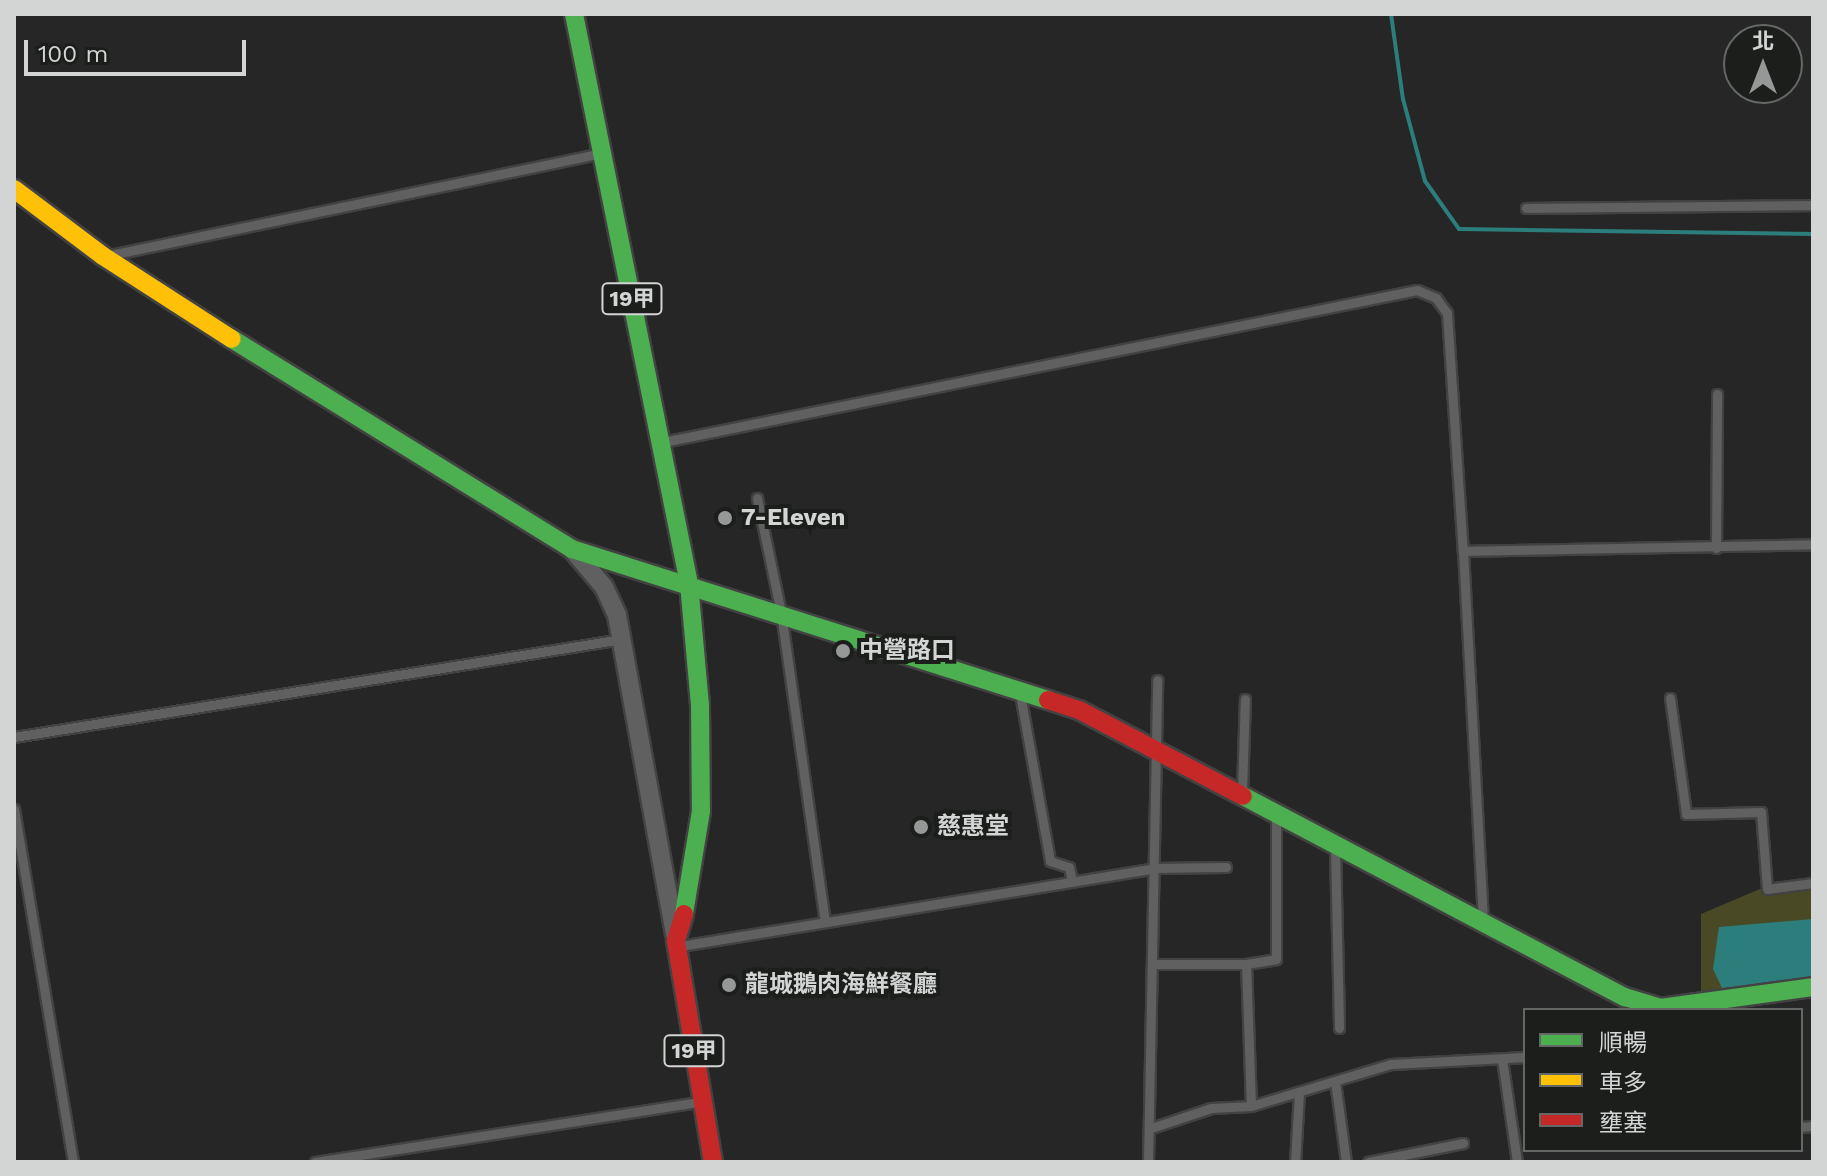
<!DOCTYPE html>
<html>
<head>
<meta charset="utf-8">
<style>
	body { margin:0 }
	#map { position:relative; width:1827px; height:1176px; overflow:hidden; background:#262626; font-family:"Work Sans","Noto Sans TC",sans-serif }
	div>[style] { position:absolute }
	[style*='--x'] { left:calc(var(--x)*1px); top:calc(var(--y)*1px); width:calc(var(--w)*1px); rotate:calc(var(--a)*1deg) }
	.green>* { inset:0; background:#494a25 }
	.water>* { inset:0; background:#2c7e7c }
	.stream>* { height:4px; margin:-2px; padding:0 2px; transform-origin:2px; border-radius:2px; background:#2c7e7c }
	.roads { filter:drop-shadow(2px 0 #424242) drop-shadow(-2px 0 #424242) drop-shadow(0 2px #424242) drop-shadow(0 -2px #424242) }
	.lane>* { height:9px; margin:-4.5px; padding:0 4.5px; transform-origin:4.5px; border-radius:4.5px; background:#5f605f }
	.street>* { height:18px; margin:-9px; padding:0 9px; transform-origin:9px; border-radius:9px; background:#5f605f }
	.fast>* { height:18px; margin:-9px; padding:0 9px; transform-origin:9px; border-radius:9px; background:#4caf50 }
	.slow>* { height:18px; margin:-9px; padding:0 9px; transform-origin:9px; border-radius:9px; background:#ffc107 }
	.jam>* { height:18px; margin:-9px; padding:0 9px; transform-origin:9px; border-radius:9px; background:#c62828 }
	.dots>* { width:22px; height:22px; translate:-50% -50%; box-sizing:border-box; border:4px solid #1c1e1c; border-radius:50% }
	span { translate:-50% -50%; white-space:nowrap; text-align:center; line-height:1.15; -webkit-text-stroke:8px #1c1e1c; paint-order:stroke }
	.shield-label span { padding:2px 6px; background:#1c1e1c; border:2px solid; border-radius:6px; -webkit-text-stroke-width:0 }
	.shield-label { font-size:22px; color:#d3d5d4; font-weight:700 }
	.poi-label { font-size:24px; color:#d3d5d4; font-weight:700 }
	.left { translate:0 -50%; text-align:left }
	.frame { position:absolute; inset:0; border:16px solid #d3d5d4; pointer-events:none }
	.legend { position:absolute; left:1523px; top:1008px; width:280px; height:144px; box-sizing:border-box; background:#1c1e1c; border:2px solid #656766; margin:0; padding:10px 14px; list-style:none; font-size:24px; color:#d3d5d4 }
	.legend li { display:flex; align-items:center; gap:16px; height:40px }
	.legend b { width:40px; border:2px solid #656766 }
	.north { position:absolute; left:1723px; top:24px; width:80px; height:80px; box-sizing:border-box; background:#1c1e1c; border:2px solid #656766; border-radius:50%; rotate:0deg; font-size:22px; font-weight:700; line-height:32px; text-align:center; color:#d3d5d4 }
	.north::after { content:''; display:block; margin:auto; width:28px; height:36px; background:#969897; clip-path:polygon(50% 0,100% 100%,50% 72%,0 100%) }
	.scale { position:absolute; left:24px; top:40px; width:222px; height:36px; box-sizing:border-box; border:4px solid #d3d5d4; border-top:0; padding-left:10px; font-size:24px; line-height:28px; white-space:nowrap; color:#d3d5d4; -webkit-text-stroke:6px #1c1e1c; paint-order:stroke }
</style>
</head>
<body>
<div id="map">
	<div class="green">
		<i style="clip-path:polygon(1813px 884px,1813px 987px,1701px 1006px,1701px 914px,1767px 886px)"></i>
	</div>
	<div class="water">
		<i style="clip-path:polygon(1813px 919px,1813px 979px,1722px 988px,1713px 969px,1719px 927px)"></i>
	</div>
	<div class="stream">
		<i style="--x:1391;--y:14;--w:86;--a:82"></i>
		<i style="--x:1403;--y:99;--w:85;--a:75"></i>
		<i style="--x:1425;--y:181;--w:59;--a:54.7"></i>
		<i style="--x:1459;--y:229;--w:354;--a:0.8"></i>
	</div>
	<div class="roads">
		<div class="lane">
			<i style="--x:1526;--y:208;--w:287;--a:-0.6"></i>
			<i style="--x:110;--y:255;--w:497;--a:-11.7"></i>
			<i style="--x:663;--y:442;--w:769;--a:-11.4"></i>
			<i style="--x:1417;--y:290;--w:21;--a:23"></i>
			<i style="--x:1436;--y:298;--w:19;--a:54"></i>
			<i style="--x:1447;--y:313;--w:239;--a:86.2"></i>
			<i style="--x:1463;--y:551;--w:350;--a:-1.1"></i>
			<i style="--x:757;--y:498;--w:117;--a:78.2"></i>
			<i style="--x:781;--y:613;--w:311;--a:81.9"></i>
			<i style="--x:1716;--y:548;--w:154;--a:-89.6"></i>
			<i style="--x:1463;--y:551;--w:369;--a:86.9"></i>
			<i style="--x:1020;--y:694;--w:170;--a:79.8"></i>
			<i style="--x:1050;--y:861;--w:20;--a:18"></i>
			<i style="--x:1069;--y:867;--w:14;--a:78"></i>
			<i style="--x:1670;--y:698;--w:117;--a:82.1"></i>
			<i style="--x:1686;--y:814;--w:75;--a:-1.5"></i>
			<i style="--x:1761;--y:812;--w:77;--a:85.5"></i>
			<i style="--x:1767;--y:889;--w:46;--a:-7.4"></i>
			<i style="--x:14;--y:737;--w:616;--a:-9.16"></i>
			<i style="--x:1242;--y:792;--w:93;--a:-88.2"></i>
			<i style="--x:14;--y:809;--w:358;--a:80.5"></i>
			<i style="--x:1335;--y:848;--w:180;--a:88.7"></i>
			<i style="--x:680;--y:946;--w:481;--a:-9.3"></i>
			<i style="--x:1155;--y:868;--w:71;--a:-0.8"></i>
			<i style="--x:1154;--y:964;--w:92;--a:0"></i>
			<i style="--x:1502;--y:1059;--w:104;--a:81.7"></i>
			<i style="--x:1335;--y:1081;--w:82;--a:82.3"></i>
			<i style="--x:1251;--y:1106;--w:142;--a:-92"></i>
			<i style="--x:1246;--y:964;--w:30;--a:-9"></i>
			<i style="--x:1276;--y:959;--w:142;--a:-90"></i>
			<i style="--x:1801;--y:1127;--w:12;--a:-5"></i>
			<i style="--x:1151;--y:1128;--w:63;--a:-18.4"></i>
			<i style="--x:1211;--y:1108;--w:40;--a:-2.9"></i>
			<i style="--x:1251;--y:1106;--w:146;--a:-16.7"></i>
			<i style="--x:1391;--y:1064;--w:134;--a:-3"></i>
			<i style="--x:315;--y:1162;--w:389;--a:-8.9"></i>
			<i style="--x:1148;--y:1162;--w:482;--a:-88.9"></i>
			<i style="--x:1295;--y:1162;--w:69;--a:-86.7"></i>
			<i style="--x:1368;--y:1162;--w:97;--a:-11.3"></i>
		</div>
		<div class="street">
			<i style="--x:572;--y:549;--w:50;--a:49.9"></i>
			<i style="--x:604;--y:587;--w:31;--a:65"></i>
			<i style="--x:617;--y:615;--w:324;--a:79.7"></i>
		</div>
		<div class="fast">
			<i style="--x:574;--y:14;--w:581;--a:78.59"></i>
			<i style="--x:689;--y:584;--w:121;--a:84.8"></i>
			<i style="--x:700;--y:705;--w:106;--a:89.5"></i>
			<i style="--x:701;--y:811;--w:104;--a:99.4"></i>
			<i style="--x:232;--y:339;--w:400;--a:31.7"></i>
			<i style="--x:572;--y:549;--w:499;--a:17.6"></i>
			<i style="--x:1243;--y:796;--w:432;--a:27.8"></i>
			<i style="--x:1625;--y:997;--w:37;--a:17"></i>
			<i style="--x:1660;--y:1008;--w:154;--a:-7.8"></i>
		</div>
		<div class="slow">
			<i style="--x:14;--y:189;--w:111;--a:37"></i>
			<i style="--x:103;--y:256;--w:153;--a:32.8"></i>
		</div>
		<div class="jam">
			<i style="--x:1048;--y:700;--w:33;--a:18"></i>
			<i style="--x:1079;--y:710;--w:185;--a:27.7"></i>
			<i style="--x:684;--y:914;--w:28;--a:107"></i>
			<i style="--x:676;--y:941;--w:224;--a:80.5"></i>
		</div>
	</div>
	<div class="dots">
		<i style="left:725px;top:518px;background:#969897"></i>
		<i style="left:843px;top:651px;background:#969897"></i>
		<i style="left:921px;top:827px;background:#969897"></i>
		<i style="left:729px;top:985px;background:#969897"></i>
	</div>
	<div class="shield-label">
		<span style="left:632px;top:299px">19甲</span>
		<span style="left:694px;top:1051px">19甲</span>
	</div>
	<div class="poi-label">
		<span class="left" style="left:741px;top:518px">7-Eleven</span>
		<span class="left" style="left:859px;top:651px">中營路口</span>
		<span class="left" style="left:937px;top:827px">慈惠堂</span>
		<span class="left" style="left:745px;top:985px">龍城鵝肉海鮮餐廳</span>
	</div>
	<div class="frame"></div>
	<ul class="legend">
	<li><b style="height:10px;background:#4caf50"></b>順暢</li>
	<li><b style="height:10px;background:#ffc107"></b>車多</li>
	<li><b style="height:10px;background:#c62828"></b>壅塞</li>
	</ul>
	<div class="north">北</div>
	<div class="scale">100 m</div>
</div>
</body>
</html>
